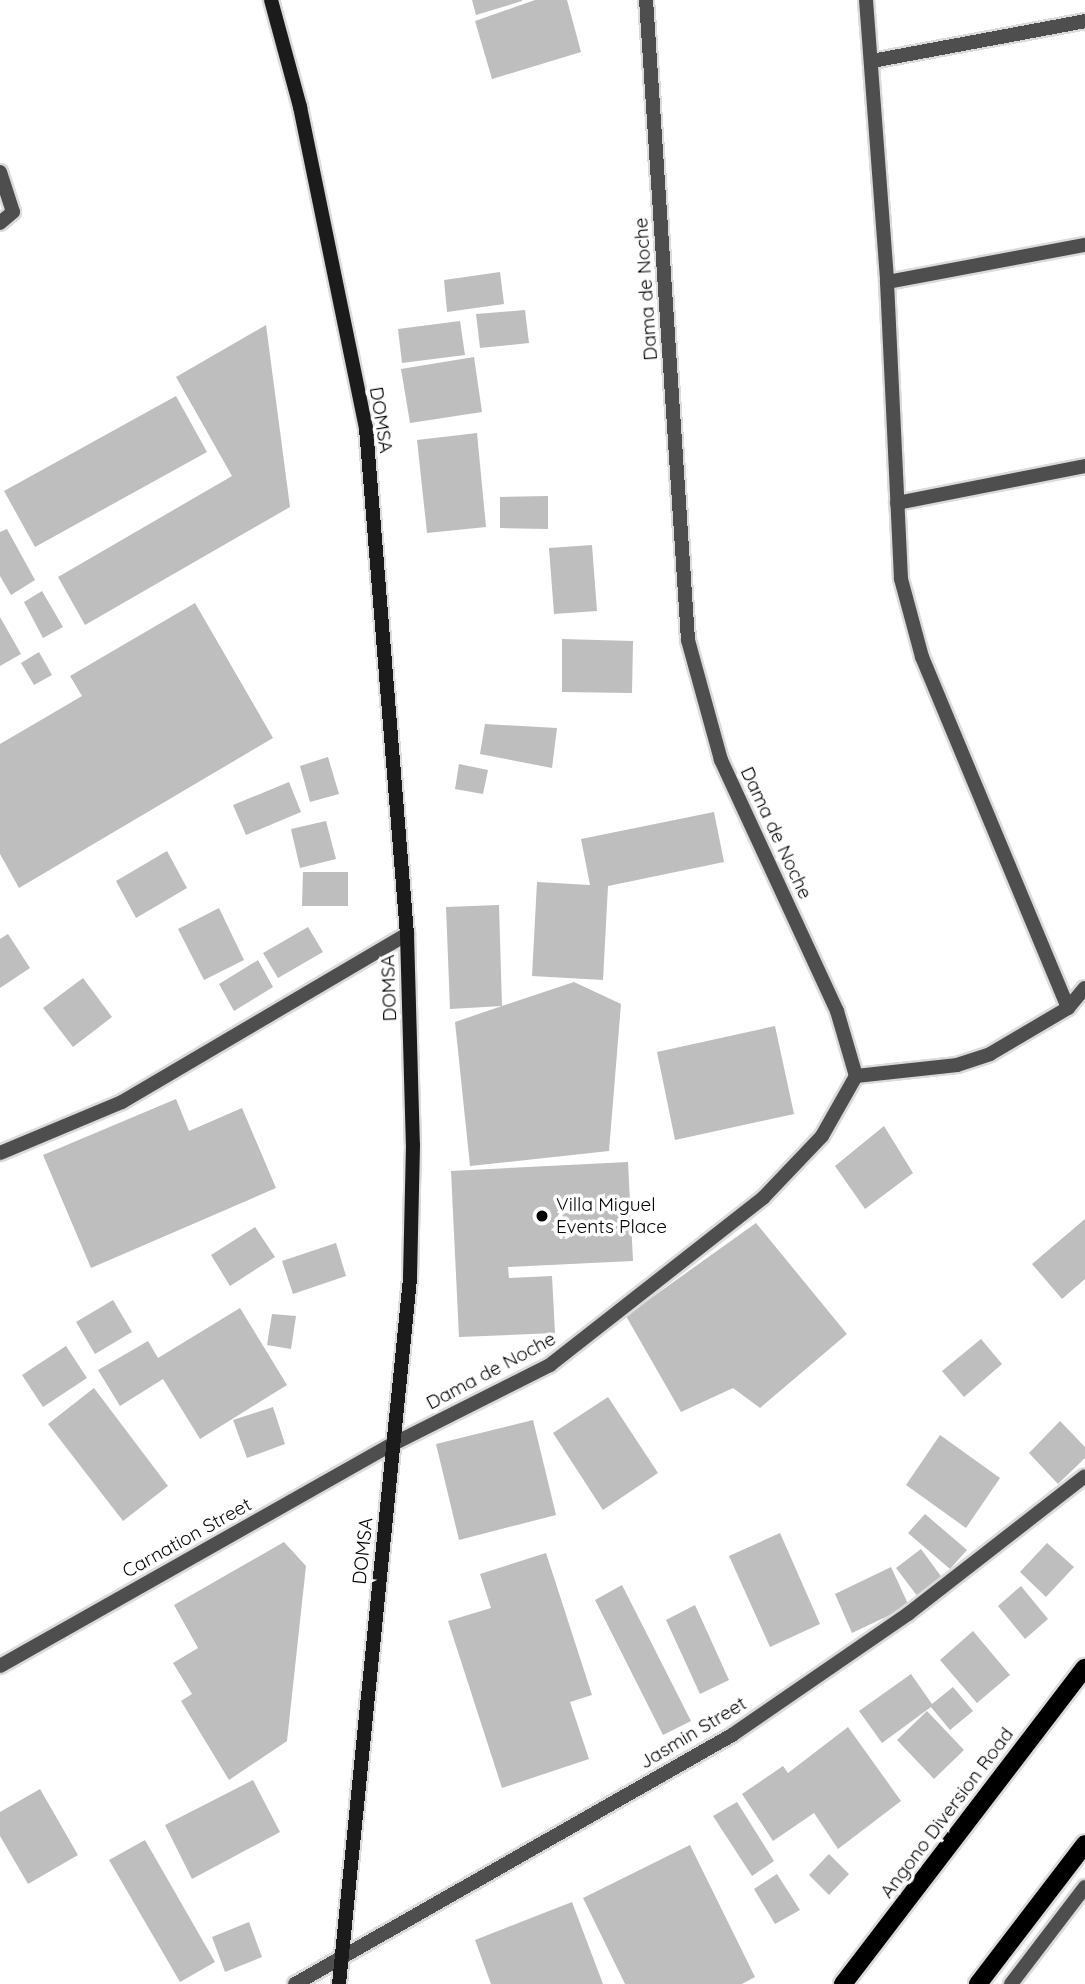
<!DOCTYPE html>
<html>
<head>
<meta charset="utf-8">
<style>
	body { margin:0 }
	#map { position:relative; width:1085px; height:1984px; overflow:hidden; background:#fff; font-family:Quicksand,sans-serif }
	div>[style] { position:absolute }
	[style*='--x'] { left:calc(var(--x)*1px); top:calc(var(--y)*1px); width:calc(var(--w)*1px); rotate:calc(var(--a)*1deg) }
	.building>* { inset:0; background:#bebebe }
	.roads { filter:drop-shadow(2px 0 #dbdbdb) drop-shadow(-2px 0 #dbdbdb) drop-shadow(0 2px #dbdbdb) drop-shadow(0 -2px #dbdbdb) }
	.lane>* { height:14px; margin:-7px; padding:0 7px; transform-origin:7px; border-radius:7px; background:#4e4e4e }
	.street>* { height:14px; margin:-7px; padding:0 7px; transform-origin:7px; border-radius:7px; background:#4e4e4e }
	.secondary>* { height:14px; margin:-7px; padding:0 7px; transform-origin:7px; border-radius:7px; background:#1b1b1b }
	.primary>* { height:18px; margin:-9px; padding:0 9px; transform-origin:9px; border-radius:9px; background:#000 }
	.dots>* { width:19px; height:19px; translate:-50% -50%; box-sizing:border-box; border:4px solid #fff; border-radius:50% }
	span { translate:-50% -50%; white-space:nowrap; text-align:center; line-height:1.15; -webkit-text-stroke:7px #fff; paint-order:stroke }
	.street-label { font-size:19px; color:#000 }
	.poi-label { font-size:19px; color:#000 }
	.left { translate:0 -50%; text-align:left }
</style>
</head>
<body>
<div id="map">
	<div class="building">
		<i style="clip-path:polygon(472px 0,522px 0,522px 1px,476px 15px)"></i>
		<i style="clip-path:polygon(535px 0,567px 0,581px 52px,492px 79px,475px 21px)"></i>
		<i style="clip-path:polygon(500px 272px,504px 304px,447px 312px,444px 280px)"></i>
		<i style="clip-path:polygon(525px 310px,529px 343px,480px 348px,476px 314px)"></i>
		<i style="clip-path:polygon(460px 321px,465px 355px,402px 363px,398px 329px)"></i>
		<i style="clip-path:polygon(266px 325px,290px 507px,85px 625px,58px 577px,232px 476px,176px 377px)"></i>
		<i style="clip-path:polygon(474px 357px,482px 412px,410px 423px,401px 369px)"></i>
		<i style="clip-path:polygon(176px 396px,207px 452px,35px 547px,4px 491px)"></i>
		<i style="clip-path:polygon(477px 433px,486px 527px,427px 533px,417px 440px)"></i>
		<i style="clip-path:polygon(548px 496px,548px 529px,500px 528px,500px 497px)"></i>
		<i style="clip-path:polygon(7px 529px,35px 580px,11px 595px,0 576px,0 532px)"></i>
		<i style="clip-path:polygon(592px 545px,597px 611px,554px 614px,549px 548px)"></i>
		<i style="clip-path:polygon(42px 591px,63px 627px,43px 638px,24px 602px)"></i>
		<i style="clip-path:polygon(195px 603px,273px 738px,19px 888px,0 854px,0 744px,82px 696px,70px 676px)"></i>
		<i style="clip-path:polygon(0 617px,21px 654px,0 666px)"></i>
		<i style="clip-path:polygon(562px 639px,633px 641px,632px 693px,562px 692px)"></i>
		<i style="clip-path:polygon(39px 652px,52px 675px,34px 685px,21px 663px)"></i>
		<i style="clip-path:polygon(485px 724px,557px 728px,552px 768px,480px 754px)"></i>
		<i style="clip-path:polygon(328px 757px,339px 794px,310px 802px,300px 766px)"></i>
		<i style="clip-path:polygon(459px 764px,488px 770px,483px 794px,455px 789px)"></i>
		<i style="clip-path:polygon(289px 782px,301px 812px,246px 835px,233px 805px)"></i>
		<i style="clip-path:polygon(714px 812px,724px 862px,608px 886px,603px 980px,532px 976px,537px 882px,590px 885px,581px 839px)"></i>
		<i style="clip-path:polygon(326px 821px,336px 859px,300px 868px,291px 829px)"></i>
		<i style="clip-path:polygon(167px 851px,187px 888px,136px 918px,116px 881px)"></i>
		<i style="clip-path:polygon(303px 872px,348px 872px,348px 906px,302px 906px)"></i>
		<i style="clip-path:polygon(499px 905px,502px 1006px,574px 982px,621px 1004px,609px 1151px,470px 1166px,455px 1022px,502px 1006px,450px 1009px,446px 907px)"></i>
		<i style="clip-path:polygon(219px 908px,244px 960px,204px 980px,178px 929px)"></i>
		<i style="clip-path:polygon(308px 927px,323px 952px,278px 978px,263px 953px)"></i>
		<i style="clip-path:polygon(8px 934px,30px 968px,0 988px,0 939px)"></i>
		<i style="clip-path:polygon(258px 960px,273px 987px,234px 1011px,219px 984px)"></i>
		<i style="clip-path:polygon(83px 978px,112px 1017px,73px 1047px,43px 1008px)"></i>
		<i style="clip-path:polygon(775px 1026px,794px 1114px,675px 1140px,657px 1052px)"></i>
		<i style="clip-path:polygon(176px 1099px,189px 1131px,242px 1108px,276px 1188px,91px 1268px,43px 1155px)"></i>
		<i style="clip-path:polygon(884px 1126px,913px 1173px,865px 1209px,835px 1166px)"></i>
		<i style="clip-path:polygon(628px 1162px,633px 1261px,508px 1267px,509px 1278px,552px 1276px,555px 1333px,459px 1337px,451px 1171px)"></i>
		<i style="clip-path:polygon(1085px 1219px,1085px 1279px,1062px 1299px,1032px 1264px)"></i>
		<i style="clip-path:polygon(756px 1223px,847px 1334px,760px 1408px,733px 1388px,681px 1412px,626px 1316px)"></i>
		<i style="clip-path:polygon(255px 1227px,275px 1257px,230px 1286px,211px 1255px)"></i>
		<i style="clip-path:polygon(336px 1243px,346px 1276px,293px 1294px,282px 1261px)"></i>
		<i style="clip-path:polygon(113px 1300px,132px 1332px,95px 1354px,76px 1322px)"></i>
		<i style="clip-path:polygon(240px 1308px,287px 1385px,200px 1439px,163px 1379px,120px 1406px,98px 1370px,148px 1341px,158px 1358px)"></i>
		<i style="clip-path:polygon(272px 1314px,296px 1316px,291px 1349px,267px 1345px)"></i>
		<i style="clip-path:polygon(981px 1339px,1002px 1364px,964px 1397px,942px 1371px)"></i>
		<i style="clip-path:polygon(66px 1346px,87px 1378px,43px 1407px,22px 1375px)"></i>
		<i style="clip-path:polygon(94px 1388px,168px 1486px,123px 1521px,48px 1424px)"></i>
		<i style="clip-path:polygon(608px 1397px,658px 1473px,603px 1510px,553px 1433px)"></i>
		<i style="clip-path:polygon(273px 1407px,285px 1444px,247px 1458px,233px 1420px)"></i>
		<i style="clip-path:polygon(533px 1420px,556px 1515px,459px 1540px,436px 1444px)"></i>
		<i style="clip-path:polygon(1060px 1421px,1085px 1447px,1085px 1458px,1058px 1484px,1029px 1453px)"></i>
		<i style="clip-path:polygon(940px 1435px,1000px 1478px,966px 1528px,906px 1485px)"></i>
		<i style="clip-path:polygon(925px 1514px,967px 1550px,950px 1569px,908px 1533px)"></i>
		<i style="clip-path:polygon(780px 1533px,820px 1624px,770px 1647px,729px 1556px)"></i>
		<i style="clip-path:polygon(284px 1542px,306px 1566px,287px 1741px,229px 1780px,181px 1701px,192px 1694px,173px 1663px,198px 1648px,174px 1605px)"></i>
		<i style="clip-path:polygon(1047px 1543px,1074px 1567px,1046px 1597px,1020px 1572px)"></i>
		<i style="clip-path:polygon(921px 1549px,943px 1579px,918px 1597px,896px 1568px)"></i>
		<i style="clip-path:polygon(546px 1553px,592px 1695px,570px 1702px,589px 1759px,502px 1788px,448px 1621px,491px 1608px,480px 1574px)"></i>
		<i style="clip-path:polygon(891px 1567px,909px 1606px,852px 1633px,835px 1594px)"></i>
		<i style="clip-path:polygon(622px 1585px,691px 1721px,663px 1735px,595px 1600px)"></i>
		<i style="clip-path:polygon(1021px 1586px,1048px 1619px,1025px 1639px,998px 1606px)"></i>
		<i style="clip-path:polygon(695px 1605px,729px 1680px,700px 1694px,666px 1620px)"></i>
		<i style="clip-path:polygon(973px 1631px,1010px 1675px,977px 1703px,940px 1660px)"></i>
		<i style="clip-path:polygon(911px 1674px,932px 1704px,953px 1687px,973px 1711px,950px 1730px,931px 1707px,882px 1743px,859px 1711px)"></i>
		<i style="clip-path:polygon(927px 1711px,964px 1750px,934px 1779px,897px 1740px)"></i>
		<i style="clip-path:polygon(848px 1727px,901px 1801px,838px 1849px,814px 1813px,773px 1841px,742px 1794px,783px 1766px,788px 1773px)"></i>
		<i style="clip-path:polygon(253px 1780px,280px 1832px,192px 1879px,165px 1825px)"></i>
		<i style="clip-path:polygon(40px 1789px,78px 1855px,28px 1884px,0 1836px,0 1812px)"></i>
		<i style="clip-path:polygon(737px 1802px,774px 1861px,752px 1876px,713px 1816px)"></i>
		<i style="clip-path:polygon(145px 1840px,215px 1962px,180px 1982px,109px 1860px)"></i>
		<i style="clip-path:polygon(690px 1845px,755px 1977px,742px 1984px,625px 1984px,583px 1898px)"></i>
		<i style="clip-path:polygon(829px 1854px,849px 1874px,829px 1895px,809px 1875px)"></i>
		<i style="clip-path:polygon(777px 1874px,800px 1910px,775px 1924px,754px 1889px)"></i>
		<i style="clip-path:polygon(572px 1902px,603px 1984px,491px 1984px,475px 1940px)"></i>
		<i style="clip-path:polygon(249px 1922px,262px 1957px,225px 1972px,212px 1937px)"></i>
	</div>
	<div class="roads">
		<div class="lane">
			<i style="--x:1011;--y:1984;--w:122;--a:-52.7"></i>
		</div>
		<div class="street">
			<i style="--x:866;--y:0;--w:283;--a:85.7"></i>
			<i style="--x:887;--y:282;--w:297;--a:87.3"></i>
			<i style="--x:901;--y:579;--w:81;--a:74.9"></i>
			<i style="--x:922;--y:657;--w:380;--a:67.4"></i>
			<i style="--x:872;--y:61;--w:217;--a:-10.6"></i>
			<i style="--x:0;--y:172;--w:42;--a:72"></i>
			<i style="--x:13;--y:212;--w:17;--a:140"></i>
			<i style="--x:887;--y:282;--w:201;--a:-10.6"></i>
			<i style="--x:897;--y:503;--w:192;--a:-11.1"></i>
			<i style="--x:856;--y:1076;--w:102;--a:-6.2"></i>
			<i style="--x:957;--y:1065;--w:35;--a:-18"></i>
			<i style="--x:990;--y:1054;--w:91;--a:-30.5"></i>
			<i style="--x:1068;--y:1008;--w:26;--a:-50"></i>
			<i style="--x:0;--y:1153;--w:132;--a:-22.7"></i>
			<i style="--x:122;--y:1102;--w:331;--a:-30.5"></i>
			<i style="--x:0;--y:1666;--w:451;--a:-29.5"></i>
			<i style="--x:393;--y:1444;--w:176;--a:-26.7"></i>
			<i style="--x:550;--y:1365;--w:271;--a:-38.1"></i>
			<i style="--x:763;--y:1198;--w:86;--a:-46.4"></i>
			<i style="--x:822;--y:1136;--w:69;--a:-60.5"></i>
			<i style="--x:856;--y:1076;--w:68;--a:-106.3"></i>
			<i style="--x:837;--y:1011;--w:277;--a:-114.8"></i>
			<i style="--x:721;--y:760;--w:124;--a:-105.4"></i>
			<i style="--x:688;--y:640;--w:641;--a:-93.75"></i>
			<i style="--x:295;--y:1984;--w:503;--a:-29.67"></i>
			<i style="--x:732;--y:1735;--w:214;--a:-34.5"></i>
			<i style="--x:908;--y:1614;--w:224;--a:-37.9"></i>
		</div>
		<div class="secondary">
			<i style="--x:271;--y:0;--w:111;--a:74.8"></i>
			<i style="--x:300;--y:107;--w:328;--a:78.4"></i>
			<i style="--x:366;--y:428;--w:508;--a:85.37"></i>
			<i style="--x:407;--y:934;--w:211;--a:88.4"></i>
			<i style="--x:413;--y:1145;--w:134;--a:91.3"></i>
			<i style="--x:410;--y:1279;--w:709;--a:95.75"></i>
		</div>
		<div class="primary">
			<i style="--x:843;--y:1984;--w:398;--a:-52.6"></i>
			<i style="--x:978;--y:1984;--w:176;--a:-52.6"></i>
		</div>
	</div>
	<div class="dots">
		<i style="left:542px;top:1216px;background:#000"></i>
	</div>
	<div class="street-label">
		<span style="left:646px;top:289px;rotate:-94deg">Dama de Noche</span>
		<span style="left:381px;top:420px;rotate:81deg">DOMSA</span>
		<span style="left:776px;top:833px;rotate:65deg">Dama de Noche</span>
		<span style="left:389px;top:988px;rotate:-92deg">DOMSA</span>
		<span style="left:491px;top:1371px;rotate:-28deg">Dama de Noche</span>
		<span style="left:187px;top:1538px;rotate:-29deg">Carnation Street</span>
		<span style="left:363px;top:1551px;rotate:-84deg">DOMSA</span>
		<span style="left:693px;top:1733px;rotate:-31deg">Jasmin Street</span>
		<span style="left:947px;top:1813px;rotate:-53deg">Angono Diversion Road</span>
	</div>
	<div class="poi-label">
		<span class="left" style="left:556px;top:1216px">Villa Miguel<br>Events Place</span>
	</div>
</div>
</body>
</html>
